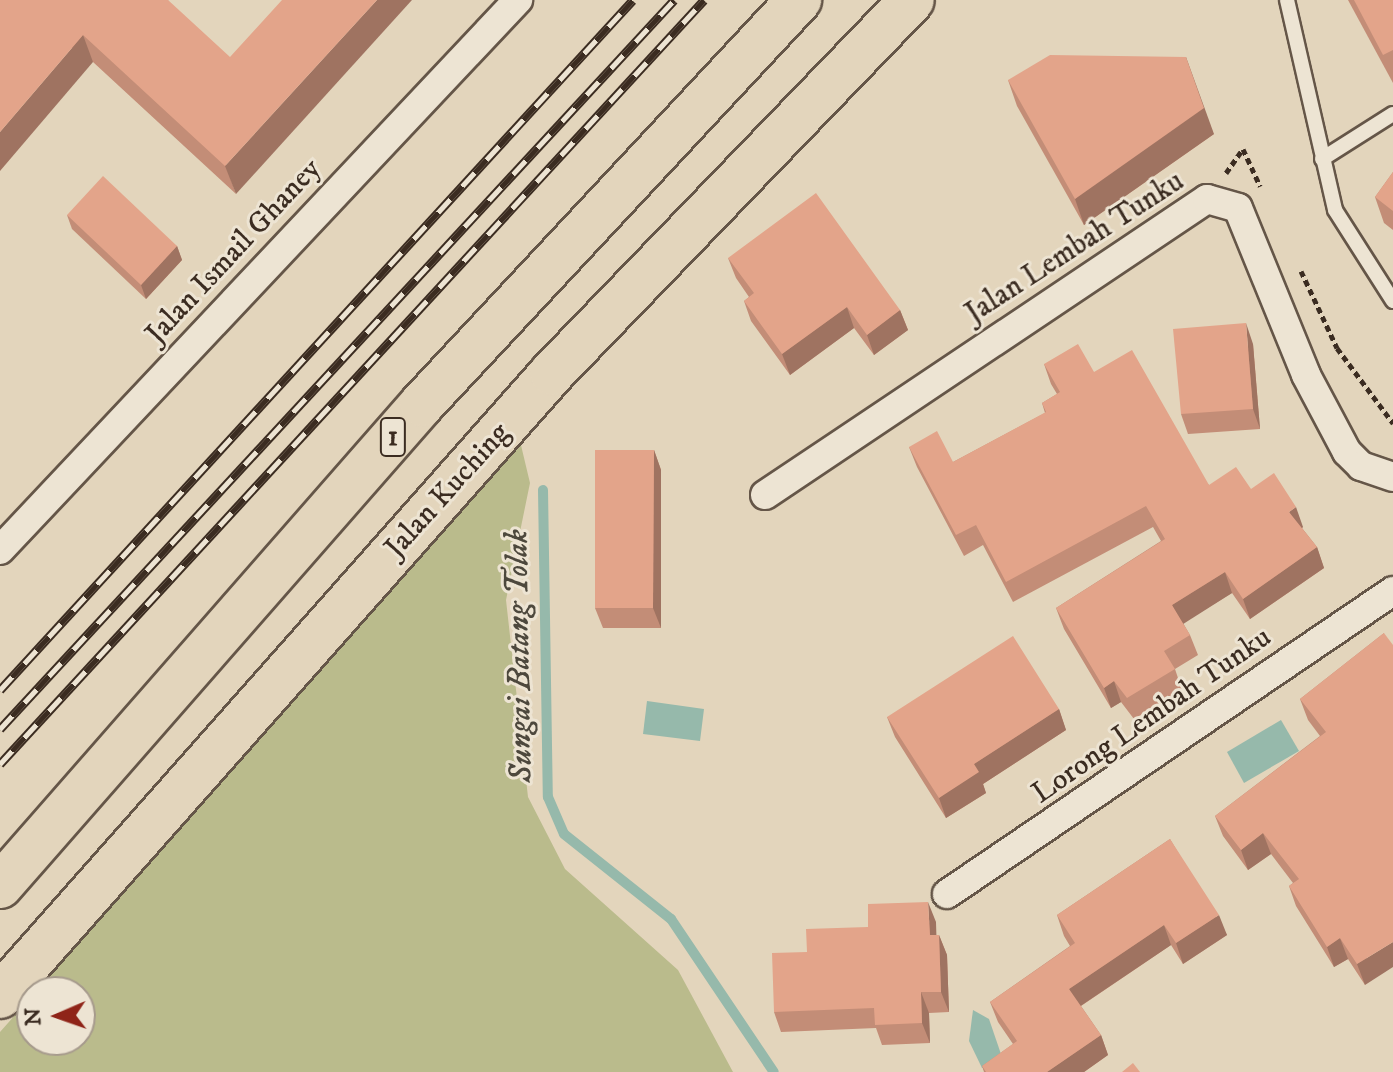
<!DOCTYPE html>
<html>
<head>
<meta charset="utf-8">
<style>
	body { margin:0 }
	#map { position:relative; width:1393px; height:1072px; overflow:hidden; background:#e3d5bc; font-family:"IM FELL DW Pica",serif }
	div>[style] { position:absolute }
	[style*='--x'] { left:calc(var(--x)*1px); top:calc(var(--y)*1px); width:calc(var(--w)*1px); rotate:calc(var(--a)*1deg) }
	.green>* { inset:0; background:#babb8c }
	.water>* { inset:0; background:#96b9ab }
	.stream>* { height:10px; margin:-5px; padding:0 5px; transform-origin:5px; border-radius:5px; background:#96b9ab }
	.path>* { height:5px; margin-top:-2.5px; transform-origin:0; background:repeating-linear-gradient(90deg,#3b2c21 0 6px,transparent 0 10px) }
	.roads { filter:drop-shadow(2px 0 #655648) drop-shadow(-2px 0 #655648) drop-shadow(0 2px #655648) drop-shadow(0 -2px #655648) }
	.lane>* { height:14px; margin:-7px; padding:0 7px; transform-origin:7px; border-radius:7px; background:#ede4d3 }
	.street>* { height:28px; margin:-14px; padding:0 14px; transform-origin:14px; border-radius:14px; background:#ede4d3 }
	.highway>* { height:44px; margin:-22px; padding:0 22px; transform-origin:22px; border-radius:22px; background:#e3d5bc }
	.rail>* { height:9px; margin-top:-4.5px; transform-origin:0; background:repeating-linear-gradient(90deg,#ede4d3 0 18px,#3b2c21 0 36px); box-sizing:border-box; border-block:2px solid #3b2c21 }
	.wall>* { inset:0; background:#c38d77 }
	.shaded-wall>* { inset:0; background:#9f7361 }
	.building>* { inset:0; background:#e3a48a }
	span { translate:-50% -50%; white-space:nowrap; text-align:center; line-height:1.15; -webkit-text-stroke:6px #ede4d3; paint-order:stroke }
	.shield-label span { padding:2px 6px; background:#ede4d3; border:2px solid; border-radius:6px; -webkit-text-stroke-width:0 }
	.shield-label { font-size:28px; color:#3b2c21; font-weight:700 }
	.street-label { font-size:30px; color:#3b2c21 }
	.water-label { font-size:32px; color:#4d483d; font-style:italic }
	.north { position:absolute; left:16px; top:976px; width:80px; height:80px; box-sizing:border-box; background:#ede4d3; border:2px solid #a69a8c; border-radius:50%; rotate:268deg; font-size:22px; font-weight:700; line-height:32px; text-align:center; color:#3b2c21 }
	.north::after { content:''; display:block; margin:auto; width:28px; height:36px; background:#8f2418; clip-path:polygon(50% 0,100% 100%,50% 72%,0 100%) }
</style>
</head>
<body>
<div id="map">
	<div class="green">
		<i style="clip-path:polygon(520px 441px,530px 483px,506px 600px,528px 797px,565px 869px,678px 970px,733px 1072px,0 1072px,0 1032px,32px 996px,32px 1040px,80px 1040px,80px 992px,35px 992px)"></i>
	</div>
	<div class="water">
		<i style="clip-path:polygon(647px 701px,704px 709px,700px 741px,643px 734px)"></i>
		<i style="clip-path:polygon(1281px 720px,1299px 751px,1244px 783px,1227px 752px)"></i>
		<i style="clip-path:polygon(973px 1010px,989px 1019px,1003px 1060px,982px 1068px,969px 1041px)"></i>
	</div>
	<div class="stream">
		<i style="--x:543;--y:490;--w:307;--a:89.1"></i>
		<i style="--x:548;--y:797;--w:40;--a:66.6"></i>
		<i style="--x:564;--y:834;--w:137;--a:38.5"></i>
		<i style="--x:671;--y:919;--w:184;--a:56.1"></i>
	</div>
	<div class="path">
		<i style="--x:1226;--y:173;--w:29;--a:-55"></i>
		<i style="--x:1243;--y:149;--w:41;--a:65.3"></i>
		<i style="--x:1301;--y:271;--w:85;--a:64.9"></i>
		<i style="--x:1337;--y:348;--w:94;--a:53.3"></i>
	</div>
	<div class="roads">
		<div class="lane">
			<i style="--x:1287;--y:0;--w:215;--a:77.1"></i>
			<i style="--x:1335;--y:210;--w:108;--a:57.5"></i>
			<i style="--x:1322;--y:159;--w:84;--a:-32.4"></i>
		</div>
		<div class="street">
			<i style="--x:765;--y:495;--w:532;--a:-33.81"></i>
			<i style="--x:1207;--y:199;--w:32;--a:16"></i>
			<i style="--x:1238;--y:208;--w:180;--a:67.8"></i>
			<i style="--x:1306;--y:375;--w:87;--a:62"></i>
			<i style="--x:1347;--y:452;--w:20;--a:45"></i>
			<i style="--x:1361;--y:466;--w:34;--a:19"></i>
			<i style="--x:0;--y:550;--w:756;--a:-46.72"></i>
			<i style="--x:947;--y:894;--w:539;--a:-34.19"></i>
		</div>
		<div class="highway">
			<i style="--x:0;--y:886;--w:641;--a:-48.8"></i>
			<i style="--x:422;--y:404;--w:553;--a:-46.98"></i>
			<i style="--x:0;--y:996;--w:832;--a:-48.46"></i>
			<i style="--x:552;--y:373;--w:518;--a:-46.02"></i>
		</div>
	</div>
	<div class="rail">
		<i style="--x:0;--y:690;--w:936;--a:-47.47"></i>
		<i style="--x:0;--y:729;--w:993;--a:-47.24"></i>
		<i style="--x:0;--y:764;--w:1039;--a:-47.34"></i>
	</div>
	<div class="wall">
		<i style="clip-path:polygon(0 0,168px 0,236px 194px,93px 62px)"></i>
		<i style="clip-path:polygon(1348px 0,1393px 0,1393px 83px)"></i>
		<i style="clip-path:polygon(1008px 80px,1214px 134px,1084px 225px,1017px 106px)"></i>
		<i style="clip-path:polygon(1393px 172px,1393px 230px,1384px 223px,1375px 197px)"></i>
		<i style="clip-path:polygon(67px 215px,177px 246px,182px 260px,146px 299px,72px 229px)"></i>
		<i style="clip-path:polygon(728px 258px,900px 310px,908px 330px,874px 355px,854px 328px,790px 375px,751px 321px,744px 301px,749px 297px,736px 278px)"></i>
		<i style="clip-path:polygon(1253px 344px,1260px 429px,1188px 434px,1181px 414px)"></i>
		<i style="clip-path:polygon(1044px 364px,1094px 372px,1209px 485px,1251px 489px,1303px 527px,1302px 528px,1317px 547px,1324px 568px,1250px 619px,1232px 593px,1183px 623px,1190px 635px,1198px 655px,1175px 669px,1182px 690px,1134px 719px,1121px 702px,1111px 708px,1064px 629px,1056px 608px,1161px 541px,1153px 527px,1013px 602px,983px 545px,964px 556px,917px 467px,909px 447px,953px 462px,1045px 413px,1042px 403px,1057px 394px,1051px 384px)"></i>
		<i style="clip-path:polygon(654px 450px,661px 470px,661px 628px,603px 628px,595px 608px)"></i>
		<i style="clip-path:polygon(1384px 633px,1365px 985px,1348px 959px,1334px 967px,1296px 906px,1289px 886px,1293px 883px,1271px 854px,1248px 870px,1223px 836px,1215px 816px,1320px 736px,1308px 720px,1300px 699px)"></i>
		<i style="clip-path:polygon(1059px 709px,1066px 730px,983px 784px,986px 793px,946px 818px,895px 737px,887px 717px)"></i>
		<i style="clip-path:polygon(1170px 839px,1227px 935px,1183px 964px,1171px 945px,1081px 1006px,1101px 1035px,1108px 1055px,1084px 1072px,984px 1072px,982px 1066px,1013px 1044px,998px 1022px,990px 1002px,1070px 946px,1064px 936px,1057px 915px)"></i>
		<i style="clip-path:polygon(936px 922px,936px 935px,939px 935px,947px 955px,949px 1012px,929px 1013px,930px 1043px,882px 1045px,876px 1028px,781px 1032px,774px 1012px,807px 952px,868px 927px)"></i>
	</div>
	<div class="shaded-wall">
		<i style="clip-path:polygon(377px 0,412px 0,236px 194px,225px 166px)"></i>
		<i style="clip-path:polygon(83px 35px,93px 62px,0 171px,0 132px)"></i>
		<i style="clip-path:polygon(1186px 57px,1214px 134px,1084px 225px,1075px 199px)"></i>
		<i style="clip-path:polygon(177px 246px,182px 260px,146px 299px,141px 285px)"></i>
		<i style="clip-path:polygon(847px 307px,854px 328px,790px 375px,782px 354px)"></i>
		<i style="clip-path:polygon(900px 310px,908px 330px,874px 355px,867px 335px)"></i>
		<i style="clip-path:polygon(1246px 323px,1253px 344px,1260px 429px,1253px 409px)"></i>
		<i style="clip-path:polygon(654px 450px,661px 470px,661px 628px,653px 608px)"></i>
		<i style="clip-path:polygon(1296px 507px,1303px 527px,1297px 532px,1289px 512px)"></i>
		<i style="clip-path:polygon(1317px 547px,1324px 568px,1250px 619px,1243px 599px)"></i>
		<i style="clip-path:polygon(1225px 572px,1232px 593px,1180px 626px,1172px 605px)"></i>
		<i style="clip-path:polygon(1114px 681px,1121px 702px,1111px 708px,1104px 688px)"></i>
		<i style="clip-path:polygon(1059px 709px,1066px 730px,983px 784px,986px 793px,946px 818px,939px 798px,974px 764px)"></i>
		<i style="clip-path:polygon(1263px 833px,1271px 854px,1248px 870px,1241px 850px)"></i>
		<i style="clip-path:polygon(928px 902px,936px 922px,937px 956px,930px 935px)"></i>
		<i style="clip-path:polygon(1219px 915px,1227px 935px,1183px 964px,1176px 943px)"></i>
		<i style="clip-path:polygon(1164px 925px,1171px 945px,1076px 1009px,1069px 989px)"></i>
		<i style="clip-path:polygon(939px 935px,947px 955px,949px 1012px,941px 992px)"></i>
		<i style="clip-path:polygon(1340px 938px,1348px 959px,1334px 967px,1327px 947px)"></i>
		<i style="clip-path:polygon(1393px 942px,1393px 967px,1365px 985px,1357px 964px)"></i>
		<i style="clip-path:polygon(921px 992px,929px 1013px,930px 1043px,922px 1023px)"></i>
		<i style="clip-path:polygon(1101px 1035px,1108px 1055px,1084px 1072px,1047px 1072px)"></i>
	</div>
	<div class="building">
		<i style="clip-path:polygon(0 0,168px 0,230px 57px,282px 0,377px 0,225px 166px,83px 35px,0 132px)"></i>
		<i style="clip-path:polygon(1354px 0,1393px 0,1393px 50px,1383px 55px)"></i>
		<i style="clip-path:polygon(1050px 55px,1186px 57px,1204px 108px,1075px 199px,1008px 80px)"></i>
		<i style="clip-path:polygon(1393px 172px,1393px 211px,1375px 197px)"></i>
		<i style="clip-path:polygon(103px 176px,177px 246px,141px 285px,67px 215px)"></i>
		<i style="clip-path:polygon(816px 193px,900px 310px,867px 335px,847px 307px,782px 354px,744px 301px,754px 293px,728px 258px)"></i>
		<i style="clip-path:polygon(1246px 323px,1253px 409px,1181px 414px,1173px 329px)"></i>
		<i style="clip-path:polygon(1078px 344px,1094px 372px,1132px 350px,1209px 485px,1236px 467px,1251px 489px,1274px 473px,1296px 507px,1289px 512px,1317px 547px,1243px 599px,1225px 572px,1172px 605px,1190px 635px,1164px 651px,1175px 669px,1127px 698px,1114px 681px,1104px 688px,1056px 608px,1165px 539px,1146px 506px,1006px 582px,976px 525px,956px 535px,909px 447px,937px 431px,953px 462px,1046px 412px,1042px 403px,1060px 392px,1044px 364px)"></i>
		<i style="clip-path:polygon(595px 450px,654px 450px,653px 608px,595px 608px)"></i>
		<i style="clip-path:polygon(1384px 633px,1393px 645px,1393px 942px,1357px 964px,1340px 938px,1327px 947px,1289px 886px,1299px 879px,1263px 833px,1241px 850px,1215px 816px,1326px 732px,1300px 699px)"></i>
		<i style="clip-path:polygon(1013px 636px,1059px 709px,974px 764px,979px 772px,939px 798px,887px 717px)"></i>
		<i style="clip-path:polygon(1170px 839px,1219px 915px,1176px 943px,1164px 925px,1069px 989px,1101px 1035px,1047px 1072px,986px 1072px,982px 1066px,1017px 1041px,990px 1002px,1075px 943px,1057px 915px)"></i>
		<i style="clip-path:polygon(928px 902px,930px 935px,939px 935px,941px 992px,921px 992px,922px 1023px,875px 1025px,874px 1008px,774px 1012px,772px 953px,807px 952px,806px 929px,868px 927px,868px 904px)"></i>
		<i style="clip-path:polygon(1133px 1063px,1140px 1072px,1122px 1072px)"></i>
	</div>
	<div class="shield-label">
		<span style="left:393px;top:437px">1</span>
	</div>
	<div class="street-label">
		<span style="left:1075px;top:248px;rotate:-33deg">Jalan Lembah Tunku</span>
		<span style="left:234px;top:252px;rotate:-47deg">Jalan Ismail Ghaney</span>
		<span style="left:448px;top:491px;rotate:-48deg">Jalan Kuching</span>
		<span style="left:1152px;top:716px;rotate:-35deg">Lorong Lembah Tunku</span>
	</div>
	<div class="water-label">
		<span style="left:520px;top:656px;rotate:-91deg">Sungai Batang Tolak</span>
	</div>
	<div class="north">N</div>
</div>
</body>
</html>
